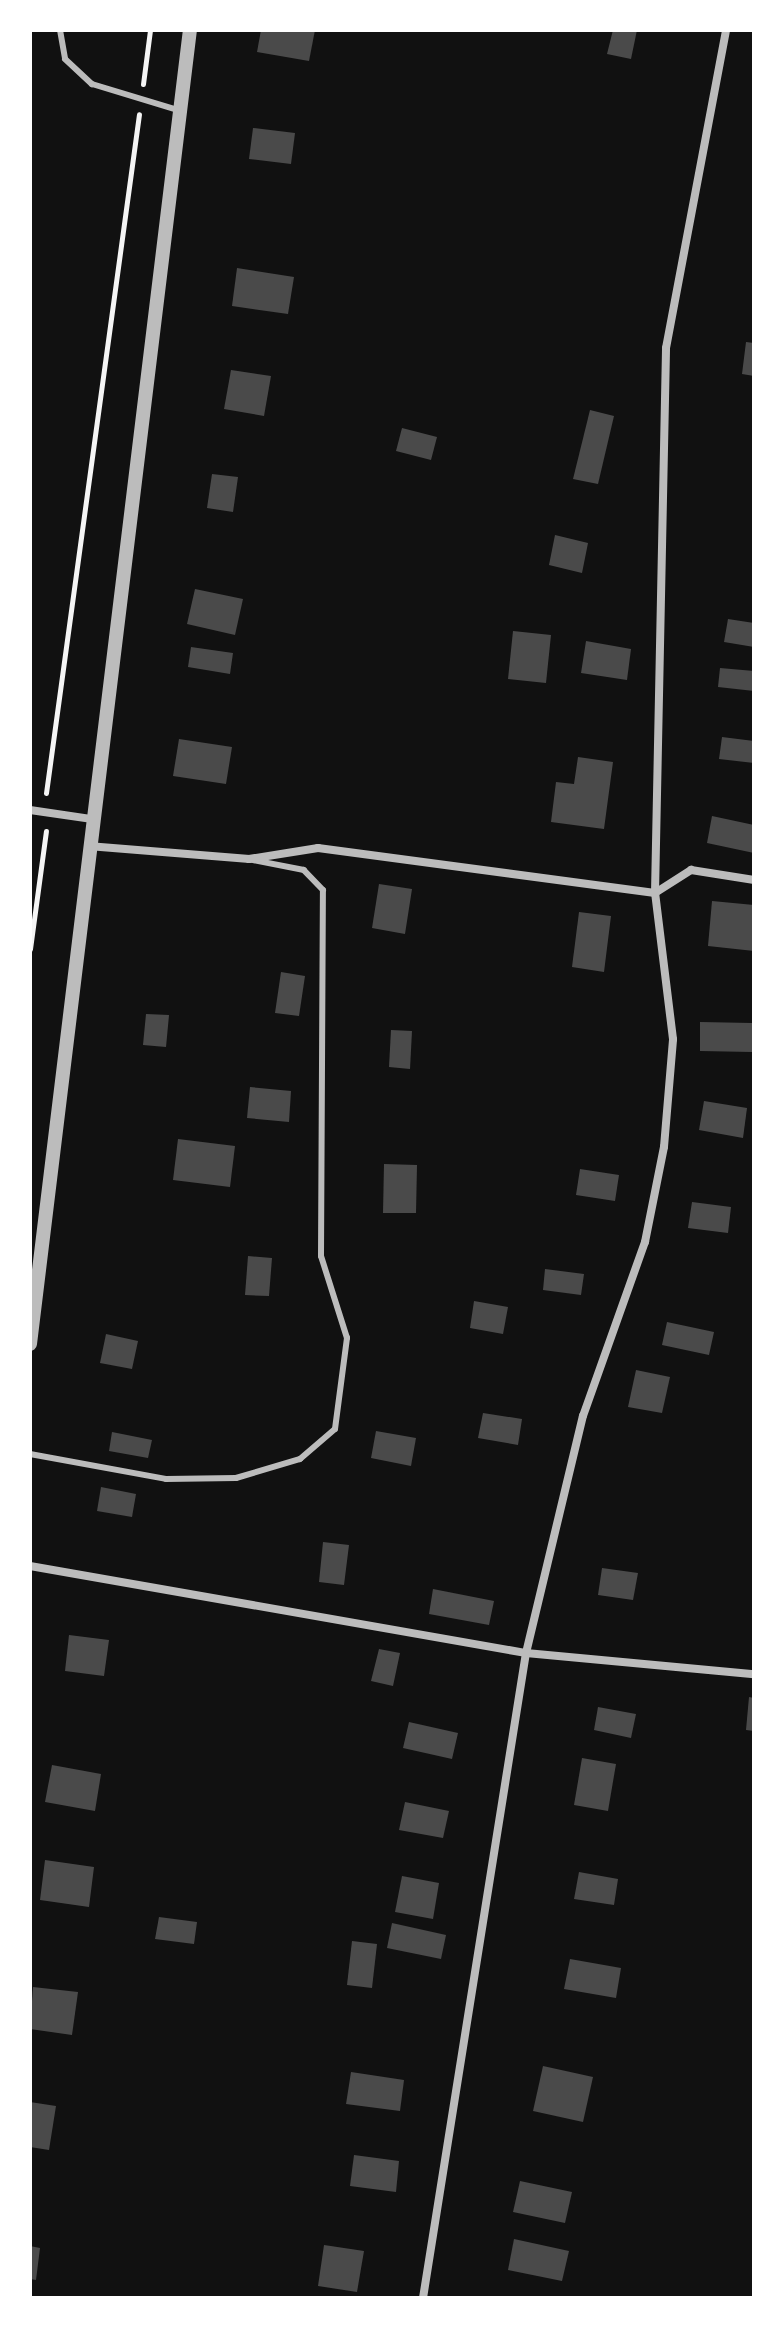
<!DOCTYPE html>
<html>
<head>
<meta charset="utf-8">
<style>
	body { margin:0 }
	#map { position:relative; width:784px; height:2328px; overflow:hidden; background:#111; font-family:"Sofia Sans Condensed",sans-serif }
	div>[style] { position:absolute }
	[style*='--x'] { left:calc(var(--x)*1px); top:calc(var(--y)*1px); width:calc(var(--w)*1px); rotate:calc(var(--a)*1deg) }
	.building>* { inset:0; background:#4a4a4a }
	.path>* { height:5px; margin:-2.5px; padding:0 2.5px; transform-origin:2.5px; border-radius:2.5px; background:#f5f5f5 }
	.service>* { height:6px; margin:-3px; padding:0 3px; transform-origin:3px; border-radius:3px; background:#bcbcbc }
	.minor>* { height:8px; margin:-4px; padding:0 4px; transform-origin:4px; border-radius:4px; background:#bcbcbc }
	.tertiary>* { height:14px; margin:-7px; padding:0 7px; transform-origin:7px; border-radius:7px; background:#bcbcbc }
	span { translate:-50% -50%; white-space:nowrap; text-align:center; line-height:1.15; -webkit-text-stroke:7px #fff; paint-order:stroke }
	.frame { position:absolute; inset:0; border:32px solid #fff; pointer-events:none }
</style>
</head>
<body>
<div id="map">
	<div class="building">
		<i style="clip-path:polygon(261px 30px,315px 30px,309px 61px,257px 52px)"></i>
		<i style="clip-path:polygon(613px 30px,637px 30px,631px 59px,607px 54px)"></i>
		<i style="clip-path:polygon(253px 128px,295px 133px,291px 164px,249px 159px)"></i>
		<i style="clip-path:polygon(237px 268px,294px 277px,288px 314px,232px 306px)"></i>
		<i style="clip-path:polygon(746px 342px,754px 343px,754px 376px,742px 374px)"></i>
		<i style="clip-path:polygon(231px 370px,271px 376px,264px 416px,224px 409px)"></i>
		<i style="clip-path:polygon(590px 410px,614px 416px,598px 484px,573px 479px)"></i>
		<i style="clip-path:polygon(402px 428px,437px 437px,431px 460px,396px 451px)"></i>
		<i style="clip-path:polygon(212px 474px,238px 477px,233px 512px,207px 508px)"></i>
		<i style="clip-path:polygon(555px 535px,588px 543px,582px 573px,549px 565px)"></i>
		<i style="clip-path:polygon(195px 589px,243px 599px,235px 635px,187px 624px)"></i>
		<i style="clip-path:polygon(728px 619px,754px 623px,754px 647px,724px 642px)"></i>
		<i style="clip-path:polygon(513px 631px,551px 635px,546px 683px,508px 679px)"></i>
		<i style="clip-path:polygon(586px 641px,631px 649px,627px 680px,581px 673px)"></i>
		<i style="clip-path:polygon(191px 647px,233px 653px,230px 674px,188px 667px)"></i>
		<i style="clip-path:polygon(720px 668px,754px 671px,754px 691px,718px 687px)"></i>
		<i style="clip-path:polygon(722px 737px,754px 741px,754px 763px,719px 759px)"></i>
		<i style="clip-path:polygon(179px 739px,232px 747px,226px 784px,173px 776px)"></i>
		<i style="clip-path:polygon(578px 757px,613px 762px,604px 829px,551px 822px,556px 782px,574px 784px)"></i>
		<i style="clip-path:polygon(712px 816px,754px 825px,754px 853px,707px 843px)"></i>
		<i style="clip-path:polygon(379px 884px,412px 889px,405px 934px,372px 928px)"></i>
		<i style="clip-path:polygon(712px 901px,754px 905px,754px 951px,708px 946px)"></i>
		<i style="clip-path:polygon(579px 912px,611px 916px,604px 972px,572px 967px)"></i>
		<i style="clip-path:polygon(281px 972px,305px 976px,299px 1016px,275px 1013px)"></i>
		<i style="clip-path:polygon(146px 1014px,169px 1015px,166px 1047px,143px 1045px)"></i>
		<i style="clip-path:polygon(700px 1022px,752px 1023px,752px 1052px,700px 1051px)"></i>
		<i style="clip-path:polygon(391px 1030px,412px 1031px,410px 1069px,389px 1067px)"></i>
		<i style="clip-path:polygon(250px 1087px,291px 1091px,289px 1122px,247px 1118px)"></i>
		<i style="clip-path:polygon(704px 1101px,747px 1108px,743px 1138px,699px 1130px)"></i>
		<i style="clip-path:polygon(178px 1139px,235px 1146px,230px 1187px,173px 1180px)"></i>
		<i style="clip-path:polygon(384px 1164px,417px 1165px,416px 1213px,383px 1213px)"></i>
		<i style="clip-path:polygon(580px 1169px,619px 1175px,615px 1201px,576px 1195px)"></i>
		<i style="clip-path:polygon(692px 1202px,731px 1207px,728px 1233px,688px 1228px)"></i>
		<i style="clip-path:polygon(248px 1256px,272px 1258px,269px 1296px,245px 1295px)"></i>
		<i style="clip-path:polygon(545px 1269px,584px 1274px,581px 1295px,543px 1290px)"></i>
		<i style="clip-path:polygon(474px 1301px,508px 1307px,503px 1334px,470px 1328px)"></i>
		<i style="clip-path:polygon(667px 1322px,714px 1332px,709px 1355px,662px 1345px)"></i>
		<i style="clip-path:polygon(106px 1334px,138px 1341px,132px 1369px,100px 1363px)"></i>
		<i style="clip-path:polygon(636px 1370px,670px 1377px,662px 1413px,628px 1407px)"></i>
		<i style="clip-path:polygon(483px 1413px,522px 1419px,518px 1445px,478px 1438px)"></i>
		<i style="clip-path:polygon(376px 1431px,416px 1438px,411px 1466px,371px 1458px)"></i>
		<i style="clip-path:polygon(112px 1432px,152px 1440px,148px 1458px,109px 1451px)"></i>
		<i style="clip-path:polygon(101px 1487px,136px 1494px,132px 1517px,97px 1511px)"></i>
		<i style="clip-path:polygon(323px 1542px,349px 1545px,344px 1585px,319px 1582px)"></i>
		<i style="clip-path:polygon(602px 1568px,638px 1573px,633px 1600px,598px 1595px)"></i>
		<i style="clip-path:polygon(433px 1589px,494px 1601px,489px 1625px,429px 1614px)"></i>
		<i style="clip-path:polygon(69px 1635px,109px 1640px,104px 1676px,65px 1671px)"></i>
		<i style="clip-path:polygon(379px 1649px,400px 1653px,393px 1686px,371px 1681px)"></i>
		<i style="clip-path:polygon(749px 1697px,754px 1698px,754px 1731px,746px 1730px)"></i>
		<i style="clip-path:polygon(598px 1707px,636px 1714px,631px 1738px,594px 1730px)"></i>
		<i style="clip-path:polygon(409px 1722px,458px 1733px,452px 1759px,403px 1748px)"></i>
		<i style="clip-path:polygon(582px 1758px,616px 1764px,608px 1811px,574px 1805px)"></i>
		<i style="clip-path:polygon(52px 1765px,101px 1774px,95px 1811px,45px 1802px)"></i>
		<i style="clip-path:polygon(405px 1802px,449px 1811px,443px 1838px,399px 1830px)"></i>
		<i style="clip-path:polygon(45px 1860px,94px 1867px,89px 1907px,40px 1900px)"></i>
		<i style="clip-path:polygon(579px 1872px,618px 1879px,614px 1905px,574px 1899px)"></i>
		<i style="clip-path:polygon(402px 1876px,439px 1883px,433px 1919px,395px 1912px)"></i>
		<i style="clip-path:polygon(159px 1917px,197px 1922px,194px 1944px,155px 1939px)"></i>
		<i style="clip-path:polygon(392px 1923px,446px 1935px,441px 1959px,387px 1948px)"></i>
		<i style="clip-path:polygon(352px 1941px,377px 1944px,372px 1988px,347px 1985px)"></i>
		<i style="clip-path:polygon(570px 1959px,621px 1968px,616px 1998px,564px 1989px)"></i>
		<i style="clip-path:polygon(33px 1987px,78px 1992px,72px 2035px,30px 2029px)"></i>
		<i style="clip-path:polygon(543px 2066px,593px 2077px,583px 2122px,533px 2111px)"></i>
		<i style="clip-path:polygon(351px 2072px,404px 2080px,400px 2111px,346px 2104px)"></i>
		<i style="clip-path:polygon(30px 2102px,56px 2106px,49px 2150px,30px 2147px)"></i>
		<i style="clip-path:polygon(354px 2155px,399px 2161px,396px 2192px,350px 2186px)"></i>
		<i style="clip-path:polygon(520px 2181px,572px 2192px,565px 2223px,513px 2212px)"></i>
		<i style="clip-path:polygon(514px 2239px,569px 2251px,562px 2281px,508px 2270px)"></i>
		<i style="clip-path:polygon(324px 2245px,364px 2251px,357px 2292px,318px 2286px)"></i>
		<i style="clip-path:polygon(30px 2246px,40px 2248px,36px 2280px,30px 2279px)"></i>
	</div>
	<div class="path">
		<i style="--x:143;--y:84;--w:54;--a:-82.6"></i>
		<i style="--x:46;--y:793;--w:685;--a:-82.2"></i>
		<i style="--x:30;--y:949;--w:119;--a:-82.3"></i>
	</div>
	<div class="service">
		<i style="--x:60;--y:30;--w:29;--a:80"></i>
		<i style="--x:65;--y:59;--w:37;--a:43"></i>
		<i style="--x:92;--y:84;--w:90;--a:16.8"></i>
		<i style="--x:30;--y:1454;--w:138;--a:10.4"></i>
		<i style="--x:166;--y:1479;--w:70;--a:-0.8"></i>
		<i style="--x:236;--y:1478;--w:67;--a:-16.5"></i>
		<i style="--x:300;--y:1459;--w:46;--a:-40.6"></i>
		<i style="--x:335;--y:1429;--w:92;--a:-82.5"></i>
		<i style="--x:347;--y:1338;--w:86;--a:-107.6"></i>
		<i style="--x:321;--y:1256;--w:366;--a:-89.7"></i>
		<i style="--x:323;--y:890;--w:28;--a:-134"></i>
		<i style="--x:304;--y:870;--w:52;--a:-168.9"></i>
	</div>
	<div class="minor">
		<i style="--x:30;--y:810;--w:63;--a:8.3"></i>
		<i style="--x:88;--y:846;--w:162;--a:4.6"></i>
		<i style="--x:249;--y:859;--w:70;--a:-9.1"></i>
		<i style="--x:318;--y:848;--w:340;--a:7.6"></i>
		<i style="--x:655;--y:893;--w:43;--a:-32.6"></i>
		<i style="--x:691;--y:870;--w:64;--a:9"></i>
		<i style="--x:30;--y:1566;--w:504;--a:9.95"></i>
		<i style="--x:526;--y:1653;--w:229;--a:5.3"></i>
		<i style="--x:423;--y:2298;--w:653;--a:-80.93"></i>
		<i style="--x:526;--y:1653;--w:244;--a:-76.5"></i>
		<i style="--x:583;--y:1416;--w:185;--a:-70.4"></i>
		<i style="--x:645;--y:1242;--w:97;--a:-78.7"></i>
		<i style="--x:664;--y:1147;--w:108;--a:-85.2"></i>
		<i style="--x:673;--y:1039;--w:147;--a:-97"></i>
		<i style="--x:655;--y:893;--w:545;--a:-88.84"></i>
		<i style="--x:666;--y:348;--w:324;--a:-79.3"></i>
	</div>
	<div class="tertiary">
		<i style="--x:30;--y:1344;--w:1324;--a:-83.06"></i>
	</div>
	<div class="frame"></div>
</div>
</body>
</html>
